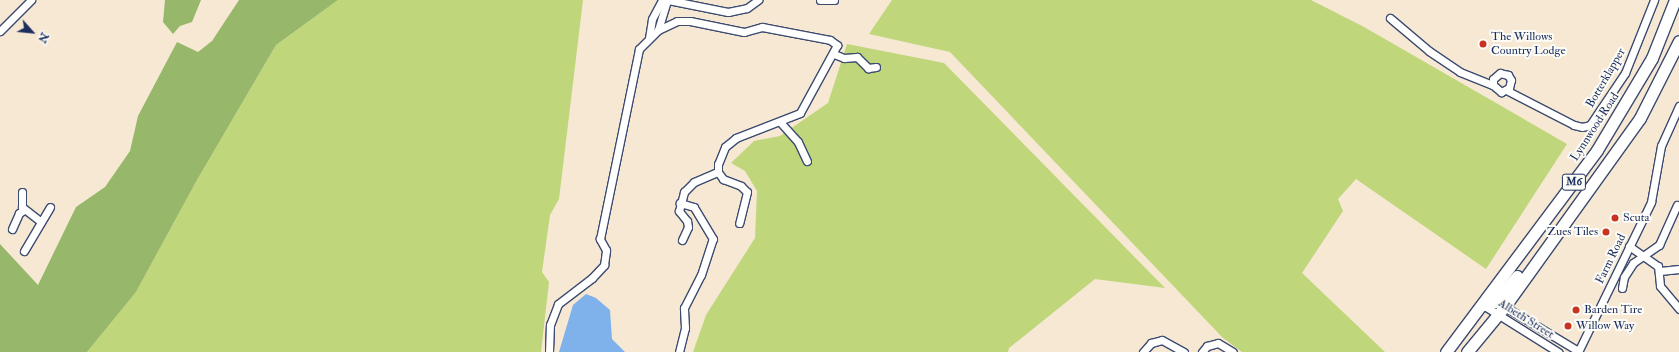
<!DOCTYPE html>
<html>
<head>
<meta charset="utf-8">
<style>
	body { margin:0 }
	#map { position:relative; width:1679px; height:352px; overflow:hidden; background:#f6e8d3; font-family:"IM FELL Double Pica",serif }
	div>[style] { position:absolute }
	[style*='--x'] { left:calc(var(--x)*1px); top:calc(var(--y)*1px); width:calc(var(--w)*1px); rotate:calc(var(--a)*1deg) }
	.green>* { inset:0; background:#bfd67b }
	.forest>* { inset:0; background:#97b76b }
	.water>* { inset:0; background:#7fb1eb }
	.roads { filter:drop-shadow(1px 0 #3c4b70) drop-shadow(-1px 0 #3c4b70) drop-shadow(0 1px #3c4b70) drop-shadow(0 -1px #3c4b70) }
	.minor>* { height:7px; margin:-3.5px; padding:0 3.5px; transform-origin:3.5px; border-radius:3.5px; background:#fff }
	.primary>* { height:11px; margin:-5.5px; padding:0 5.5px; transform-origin:5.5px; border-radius:5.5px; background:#fff }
	.dots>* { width:11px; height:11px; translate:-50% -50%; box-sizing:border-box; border:2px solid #fdfcf7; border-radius:50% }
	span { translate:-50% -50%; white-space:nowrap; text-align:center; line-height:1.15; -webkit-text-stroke:4px #fdfcf7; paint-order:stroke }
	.shield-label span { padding:1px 3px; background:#fdfcf7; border:1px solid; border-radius:3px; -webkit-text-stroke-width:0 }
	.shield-label { font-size:11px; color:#1b2f5e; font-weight:700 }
	.poi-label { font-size:12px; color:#1b2f5e }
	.left { translate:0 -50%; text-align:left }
	.right { translate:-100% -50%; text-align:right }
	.street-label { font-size:12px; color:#1b2f5e }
	.north { position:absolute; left:12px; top:12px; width:40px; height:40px; -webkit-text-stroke:3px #fdfcf7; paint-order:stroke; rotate:117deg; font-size:11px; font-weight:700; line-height:16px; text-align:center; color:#1b2f5e }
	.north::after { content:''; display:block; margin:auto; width:14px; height:18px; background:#1b2f5e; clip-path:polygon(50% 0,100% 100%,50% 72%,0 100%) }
</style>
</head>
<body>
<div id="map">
	<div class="green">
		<i style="clip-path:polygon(338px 0,583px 0,559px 199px,550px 215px,542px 272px,549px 282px,541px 352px,87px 352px,136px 292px,197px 180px,276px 45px)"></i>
		<i style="clip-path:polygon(892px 0,1311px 0,1364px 27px,1567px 144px,1486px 269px,1356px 179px,1338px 199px,1343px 211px,1302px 273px,1385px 352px,1242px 352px,1223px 338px,950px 52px,869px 34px)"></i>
		<i style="clip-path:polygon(847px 44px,944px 63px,1165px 288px,1095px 279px,1009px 348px,1008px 352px,693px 352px,706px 315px,755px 238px,757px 191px,745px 171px,731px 163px,754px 141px,780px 136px,828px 103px)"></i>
	</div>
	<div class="forest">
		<i style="clip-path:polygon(165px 0,201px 0,192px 22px,180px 26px,173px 34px,163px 22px)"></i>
		<i style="clip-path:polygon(239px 0,338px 0,276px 45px,197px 180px,136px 292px,87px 352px,0 352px,0 244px,38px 285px,76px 207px,105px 187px,130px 151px,138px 116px,177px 42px,198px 52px,212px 41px)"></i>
	</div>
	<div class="water">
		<i style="clip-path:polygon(586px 294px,596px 298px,610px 310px,612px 339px,625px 352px,559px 352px,573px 305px)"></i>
	</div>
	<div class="roads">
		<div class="minor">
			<i style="--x:668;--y:0;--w:61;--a:11.3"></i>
			<i style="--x:728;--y:12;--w:19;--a:-12"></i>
			<i style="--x:747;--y:8;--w:14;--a:-36"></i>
			<i style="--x:820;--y:0;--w:14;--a:0"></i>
			<i style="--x:1390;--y:18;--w:51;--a:40.2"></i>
			<i style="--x:1429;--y:51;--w:37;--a:34"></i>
			<i style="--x:1460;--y:72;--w:35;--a:22"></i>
			<i style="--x:1493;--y:85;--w:11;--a:41"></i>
			<i style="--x:1501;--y:92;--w:9;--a:-27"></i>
			<i style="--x:1509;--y:88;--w:8;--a:-76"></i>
			<i style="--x:1511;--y:80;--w:6;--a:-121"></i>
			<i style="--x:1508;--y:75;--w:8;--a:-166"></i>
			<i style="--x:1500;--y:73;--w:9;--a:139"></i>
			<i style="--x:1493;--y:79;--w:6;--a:90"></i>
			<i style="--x:658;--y:30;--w:31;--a:-73"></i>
			<i style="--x:0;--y:31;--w:44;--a:-45"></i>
			<i style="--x:649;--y:38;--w:19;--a:-81"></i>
			<i style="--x:652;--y:19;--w:21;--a:-62"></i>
			<i style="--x:834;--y:54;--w:11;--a:22"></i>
			<i style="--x:844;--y:58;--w:13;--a:-4"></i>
			<i style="--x:857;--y:57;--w:16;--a:45"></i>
			<i style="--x:868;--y:68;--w:8;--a:-7"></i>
			<i style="--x:1506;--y:90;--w:76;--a:27.2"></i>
			<i style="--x:1574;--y:125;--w:8;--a:14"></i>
			<i style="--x:1582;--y:127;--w:8;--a:-14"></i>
			<i style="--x:1590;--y:125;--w:63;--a:-56.1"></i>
			<i style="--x:1625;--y:73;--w:79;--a:-68.3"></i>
			<i style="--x:781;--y:123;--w:25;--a:48"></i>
			<i style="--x:798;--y:142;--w:21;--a:65"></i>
			<i style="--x:22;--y:192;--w:15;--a:90"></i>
			<i style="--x:22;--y:207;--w:24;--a:38"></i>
			<i style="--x:12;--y:229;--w:17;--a:-66"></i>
			<i style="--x:19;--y:213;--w:6;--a:-31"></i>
			<i style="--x:682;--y:240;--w:14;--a:-65"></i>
			<i style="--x:688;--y:227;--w:6;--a:-99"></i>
			<i style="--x:687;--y:221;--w:13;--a:-129"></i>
			<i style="--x:679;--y:211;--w:20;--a:-75"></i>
			<i style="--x:684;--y:192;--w:14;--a:-45"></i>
			<i style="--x:694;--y:182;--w:26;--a:-23"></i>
			<i style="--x:1629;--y:246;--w:35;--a:35"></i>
			<i style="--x:1658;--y:266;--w:20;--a:84"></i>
			<i style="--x:1660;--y:286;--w:30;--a:50"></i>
			<i style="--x:24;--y:251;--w:51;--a:-59.4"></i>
			<i style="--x:1660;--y:271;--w:19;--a:-6"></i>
			<i style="--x:1622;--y:288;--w:11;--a:-80"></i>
			<i style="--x:1624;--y:277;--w:17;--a:-57"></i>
			<i style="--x:1633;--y:263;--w:32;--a:-35"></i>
			<i style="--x:1659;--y:245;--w:44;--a:-65.8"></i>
			<i style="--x:1483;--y:305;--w:89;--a:32.1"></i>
			<i style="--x:1502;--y:305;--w:89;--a:31.2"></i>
			<i style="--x:549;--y:352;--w:27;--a:-88"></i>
			<i style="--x:550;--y:325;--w:22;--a:-69"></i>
			<i style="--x:558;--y:304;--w:43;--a:-37.4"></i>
			<i style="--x:592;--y:278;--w:18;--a:-47"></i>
			<i style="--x:604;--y:265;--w:15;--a:-82"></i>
			<i style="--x:606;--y:250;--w:13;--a:-119"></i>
			<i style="--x:600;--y:239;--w:194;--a:-78.4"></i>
			<i style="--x:639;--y:49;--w:27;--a:-45"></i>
			<i style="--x:658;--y:30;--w:21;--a:-25"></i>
			<i style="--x:677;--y:21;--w:13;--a:0"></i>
			<i style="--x:690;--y:21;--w:55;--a:11.5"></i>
			<i style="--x:744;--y:32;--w:19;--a:-16"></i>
			<i style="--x:762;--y:27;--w:69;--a:10.8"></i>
			<i style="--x:830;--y:40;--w:9;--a:36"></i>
			<i style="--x:837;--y:45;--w:77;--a:118.6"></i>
			<i style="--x:800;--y:113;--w:69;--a:158.7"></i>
			<i style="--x:736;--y:138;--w:14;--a:141"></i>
			<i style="--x:725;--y:147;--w:18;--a:112"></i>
			<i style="--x:718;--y:164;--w:8;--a:90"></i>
			<i style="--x:718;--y:172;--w:9;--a:54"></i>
			<i style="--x:723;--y:179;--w:19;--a:21"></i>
			<i style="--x:741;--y:186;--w:8;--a:45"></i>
			<i style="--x:747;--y:192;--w:32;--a:104"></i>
			<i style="--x:679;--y:352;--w:25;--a:-76"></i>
			<i style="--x:685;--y:328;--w:20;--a:-93"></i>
			<i style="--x:684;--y:308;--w:37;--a:-63"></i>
			<i style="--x:701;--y:275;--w:38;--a:-72"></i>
			<i style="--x:713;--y:239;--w:37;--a:-121"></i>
			<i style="--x:694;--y:207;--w:15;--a:-164"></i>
			<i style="--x:1143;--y:352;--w:12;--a:-48"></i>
			<i style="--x:1151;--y:343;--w:11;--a:-15"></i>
			<i style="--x:1162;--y:340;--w:25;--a:29"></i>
			<i style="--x:1202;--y:352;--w:8;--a:-50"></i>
			<i style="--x:1207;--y:346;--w:11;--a:-15"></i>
			<i style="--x:1218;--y:343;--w:17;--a:31"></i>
			<i style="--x:1578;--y:352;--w:167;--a:-64"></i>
			<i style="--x:1651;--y:202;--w:57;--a:-79.9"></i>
			<i style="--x:1661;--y:146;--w:44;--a:-65.8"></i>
		</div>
		<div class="primary">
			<i style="--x:1483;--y:305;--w:12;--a:-14"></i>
			<i style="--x:1495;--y:302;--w:34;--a:-50"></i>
			<i style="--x:1446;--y:352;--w:252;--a:-53.2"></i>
			<i style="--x:1597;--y:150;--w:107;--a:-59.1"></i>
			<i style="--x:1652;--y:58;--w:62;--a:-68.4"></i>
			<i style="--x:1467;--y:352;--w:60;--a:-50.4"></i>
			<i style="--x:1505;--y:306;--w:231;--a:-54.3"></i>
			<i style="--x:1640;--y:118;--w:86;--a:-63.1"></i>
		</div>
	</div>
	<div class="dots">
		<i style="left:1483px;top:44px;background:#c8321e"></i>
		<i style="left:1615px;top:218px;background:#c8321e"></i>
		<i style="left:1606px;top:232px;background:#c8321e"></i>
		<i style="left:1576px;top:310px;background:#c8321e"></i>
		<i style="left:1568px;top:326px;background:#c8321e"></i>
	</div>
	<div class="shield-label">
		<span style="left:1574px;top:182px">M6</span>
	</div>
	<div class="poi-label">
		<span class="left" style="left:1491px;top:44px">The Willows<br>Country Lodge</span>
		<span class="left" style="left:1623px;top:218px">Scuta</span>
		<span class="right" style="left:1598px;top:232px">Zues Tiles</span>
		<span class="left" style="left:1584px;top:310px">Barden Tire</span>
		<span class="left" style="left:1576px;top:326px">Willow Way</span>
	</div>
	<div class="street-label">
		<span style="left:1606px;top:78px;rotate:-60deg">Botterklapper</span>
		<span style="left:1595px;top:127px;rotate:-57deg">Lynnwood Road</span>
		<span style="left:1611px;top:259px;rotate:-64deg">Farm Road</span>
		<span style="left:1526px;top:319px;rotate:32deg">Albeth Street</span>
	</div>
	<div class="north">N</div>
</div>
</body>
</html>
